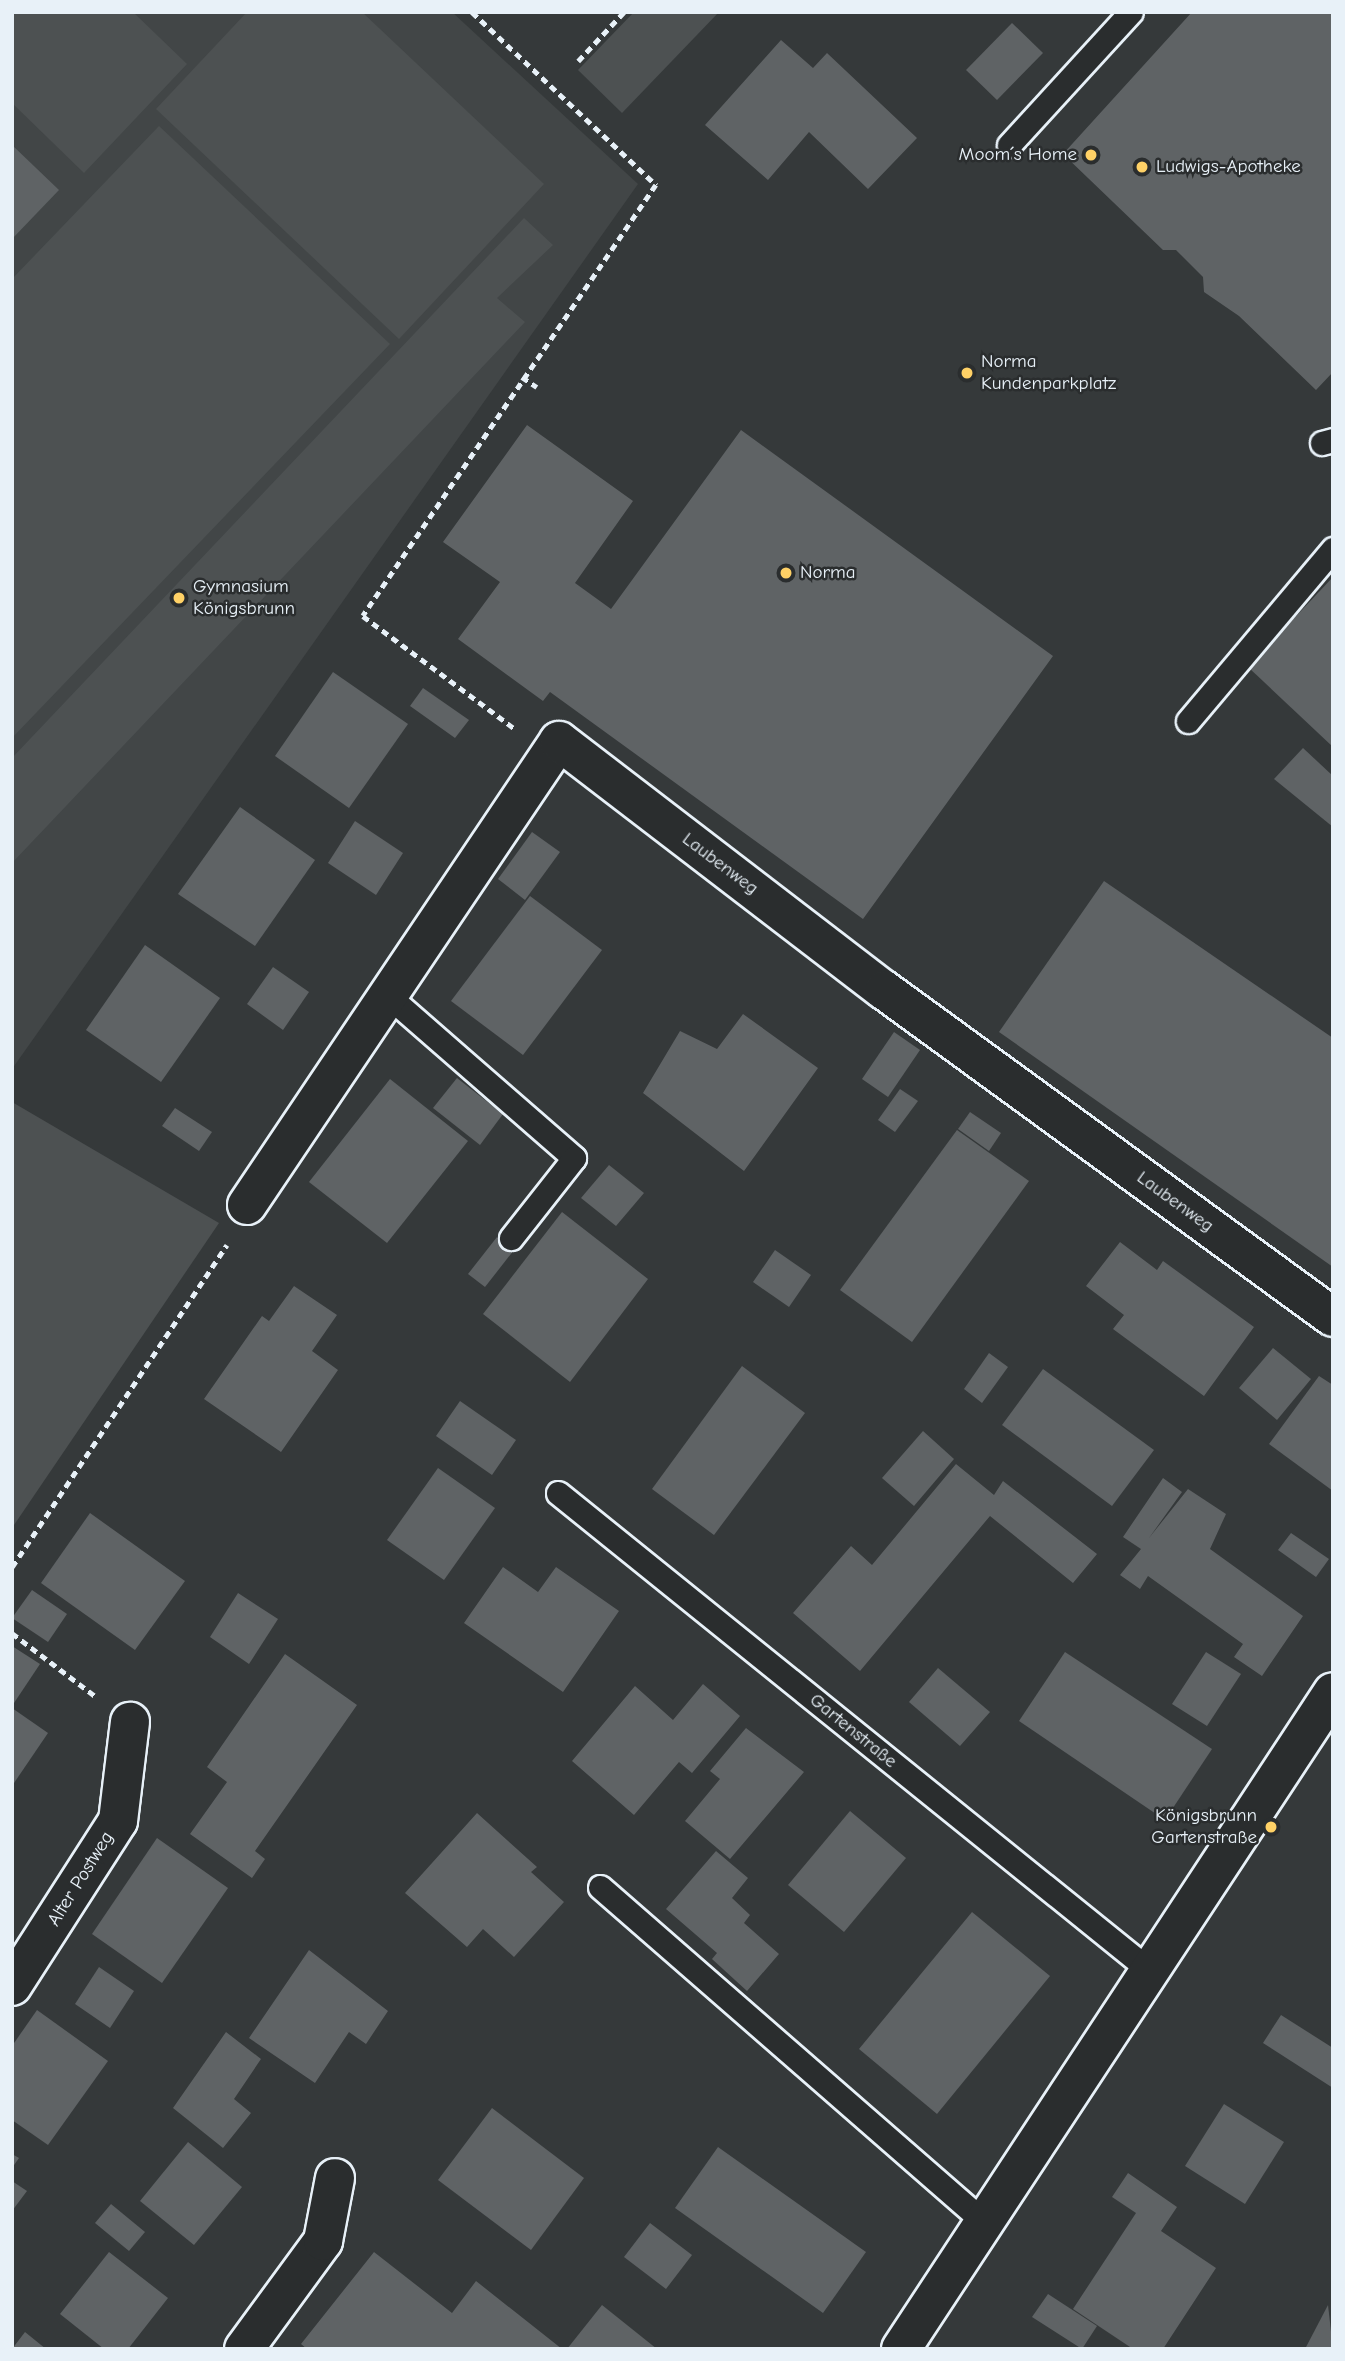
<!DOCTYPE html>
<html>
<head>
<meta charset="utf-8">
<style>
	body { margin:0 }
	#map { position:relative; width:1345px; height:2361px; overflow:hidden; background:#35393a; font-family:"Comic Neue",sans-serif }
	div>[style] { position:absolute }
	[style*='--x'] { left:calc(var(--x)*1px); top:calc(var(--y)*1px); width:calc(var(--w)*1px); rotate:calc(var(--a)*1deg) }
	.built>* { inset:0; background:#424647 }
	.green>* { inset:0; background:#4d5152 }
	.building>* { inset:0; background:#5f6365 }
	.path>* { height:4.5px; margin-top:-2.25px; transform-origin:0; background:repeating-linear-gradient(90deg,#e8f1f8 0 7px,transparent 0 12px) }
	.roads { filter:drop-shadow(2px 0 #e8f1f8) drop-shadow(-2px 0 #e8f1f8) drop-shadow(0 2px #e8f1f8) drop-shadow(0 -2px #e8f1f8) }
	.service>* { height:23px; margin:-11.5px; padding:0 11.5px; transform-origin:11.5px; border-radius:11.5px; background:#2a2d2e }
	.minor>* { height:38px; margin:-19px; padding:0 19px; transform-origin:19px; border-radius:19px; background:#2a2d2e }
	.tertiary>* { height:38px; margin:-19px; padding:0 19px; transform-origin:19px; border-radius:19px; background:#2a2d2e }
	.dots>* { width:19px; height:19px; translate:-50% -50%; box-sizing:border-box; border:4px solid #2a2d2e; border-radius:50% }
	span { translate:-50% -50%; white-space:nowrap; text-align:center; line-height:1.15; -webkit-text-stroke:5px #2a2d2e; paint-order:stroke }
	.poi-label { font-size:19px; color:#e8f1f8 }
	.right { translate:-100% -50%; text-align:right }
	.left { translate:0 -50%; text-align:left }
	.street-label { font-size:19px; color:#e8f1f8 }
	.frame { position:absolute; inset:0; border:14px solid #e8f1f8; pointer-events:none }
</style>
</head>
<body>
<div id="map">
	<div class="built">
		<i style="clip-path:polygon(12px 12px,452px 12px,638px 184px,12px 1069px)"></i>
	</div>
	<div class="green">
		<i style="clip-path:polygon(12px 12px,133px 12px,187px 64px,84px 173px,12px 103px)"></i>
		<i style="clip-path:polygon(247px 12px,362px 12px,544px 184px,399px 339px,156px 109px)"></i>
		<i style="clip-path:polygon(634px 12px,719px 12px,622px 113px,578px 70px)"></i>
		<i style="clip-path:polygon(159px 126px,390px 344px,12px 738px,12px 279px)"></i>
		<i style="clip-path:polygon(524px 218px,553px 245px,497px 298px,525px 322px,12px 863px,12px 758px)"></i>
		<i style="clip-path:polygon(12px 1102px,219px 1223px,12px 1528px)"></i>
	</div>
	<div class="building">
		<i style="clip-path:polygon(1192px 12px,1333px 12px,1333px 372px,1316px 390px,1239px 316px,1204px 292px,1203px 277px,1176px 250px,1163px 250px,1063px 154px)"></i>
		<i style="clip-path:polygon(1012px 23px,1043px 53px,997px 100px,966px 70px)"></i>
		<i style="clip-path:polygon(781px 40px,813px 68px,827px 53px,917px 138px,868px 189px,809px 132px,768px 180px,705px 125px)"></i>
		<i style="clip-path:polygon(12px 145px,59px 190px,12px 239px)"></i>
		<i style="clip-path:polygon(527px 425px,633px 501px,575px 583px,611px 609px,741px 430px,1053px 656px,863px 919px,550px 692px,543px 701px,458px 639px,500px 582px,443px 542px)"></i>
		<i style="clip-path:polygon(1333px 577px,1333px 747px,1248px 667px)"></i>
		<i style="clip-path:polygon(333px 672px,408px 724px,349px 808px,275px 756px)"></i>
		<i style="clip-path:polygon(423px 688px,469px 720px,455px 738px,410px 706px)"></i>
		<i style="clip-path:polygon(1303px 748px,1333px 776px,1333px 827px,1274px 779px)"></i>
		<i style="clip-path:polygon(240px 807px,315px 860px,255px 946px,178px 894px)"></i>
		<i style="clip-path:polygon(355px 821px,403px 853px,376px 895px,328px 863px)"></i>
		<i style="clip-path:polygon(532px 832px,560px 852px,525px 900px,498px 879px)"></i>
		<i style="clip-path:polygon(1104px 881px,1333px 1038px,1333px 1267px,999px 1032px)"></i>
		<i style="clip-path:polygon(530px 896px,602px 950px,523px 1055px,451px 1001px)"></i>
		<i style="clip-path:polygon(145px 945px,220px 998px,161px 1082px,86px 1030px)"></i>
		<i style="clip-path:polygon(273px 967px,309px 992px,283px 1030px,247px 1004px)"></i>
		<i style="clip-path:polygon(743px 1014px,818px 1068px,744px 1171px,643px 1093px,680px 1031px,717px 1049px)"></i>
		<i style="clip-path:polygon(894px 1032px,920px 1050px,888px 1097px,862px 1079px)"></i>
		<i style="clip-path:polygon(457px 1078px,503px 1114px,480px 1145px,433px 1108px)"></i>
		<i style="clip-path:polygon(390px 1079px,468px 1141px,387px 1243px,309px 1182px)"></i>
		<i style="clip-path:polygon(900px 1089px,918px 1101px,895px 1132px,878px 1120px)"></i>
		<i style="clip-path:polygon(175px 1108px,212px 1132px,199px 1151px,162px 1126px)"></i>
		<i style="clip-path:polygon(970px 1112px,1001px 1133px,989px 1151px,958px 1129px)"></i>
		<i style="clip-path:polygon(957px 1130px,1029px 1181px,912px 1342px,840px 1290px)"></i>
		<i style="clip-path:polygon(609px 1165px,644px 1193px,616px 1226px,581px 1198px)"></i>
		<i style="clip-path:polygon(562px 1212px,648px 1279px,570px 1382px,483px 1314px)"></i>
		<i style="clip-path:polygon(497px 1237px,514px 1250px,485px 1287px,468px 1274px)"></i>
		<i style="clip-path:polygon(1120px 1242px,1157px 1270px,1163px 1261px,1254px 1327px,1204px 1396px,1113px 1329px,1124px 1315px,1086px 1286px)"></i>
		<i style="clip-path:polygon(775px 1250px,811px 1275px,789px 1307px,753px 1282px)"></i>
		<i style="clip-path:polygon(294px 1286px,337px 1315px,312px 1351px,338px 1370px,281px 1452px,204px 1399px,262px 1316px,269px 1321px)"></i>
		<i style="clip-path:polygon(1273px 1348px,1311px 1379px,1277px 1420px,1239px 1388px)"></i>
		<i style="clip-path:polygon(989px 1353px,1008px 1367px,982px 1403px,964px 1389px)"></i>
		<i style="clip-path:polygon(742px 1366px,805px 1413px,714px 1535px,652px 1489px)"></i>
		<i style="clip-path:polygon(1043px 1369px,1154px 1450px,1112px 1506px,1002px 1425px)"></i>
		<i style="clip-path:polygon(1319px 1376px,1333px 1385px,1333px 1491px,1269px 1444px)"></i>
		<i style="clip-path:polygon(460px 1401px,516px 1440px,492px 1475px,436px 1436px)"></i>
		<i style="clip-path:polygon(923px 1431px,954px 1459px,914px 1506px,882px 1478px)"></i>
		<i style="clip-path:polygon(956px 1464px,994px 1495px,1003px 1481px,1097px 1554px,1073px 1583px,990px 1516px,860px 1671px,793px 1613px,851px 1546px,872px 1565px)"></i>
		<i style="clip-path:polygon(438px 1468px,495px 1508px,444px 1580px,387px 1540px)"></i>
		<i style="clip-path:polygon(1163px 1478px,1182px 1492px,1149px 1538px,1188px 1489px,1226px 1514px,1210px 1549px,1303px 1616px,1262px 1676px,1234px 1657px,1243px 1644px,1148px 1576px,1140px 1589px,1120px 1575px,1141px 1549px,1123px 1537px)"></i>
		<i style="clip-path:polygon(90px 1513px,185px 1581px,135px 1650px,41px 1583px)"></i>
		<i style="clip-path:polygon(1291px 1533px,1329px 1559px,1316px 1577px,1278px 1550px)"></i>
		<i style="clip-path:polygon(503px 1567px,538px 1592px,556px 1567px,619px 1611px,563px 1692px,464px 1623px)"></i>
		<i style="clip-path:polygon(32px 1590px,67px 1614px,48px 1642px,12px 1618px)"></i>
		<i style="clip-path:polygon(238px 1593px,278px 1619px,249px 1664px,210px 1637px)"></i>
		<i style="clip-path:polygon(12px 1646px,40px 1664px,12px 1706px)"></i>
		<i style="clip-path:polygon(1065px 1652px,1212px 1749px,1165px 1820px,1019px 1721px)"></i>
		<i style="clip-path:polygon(1206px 1652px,1241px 1674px,1207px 1726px,1172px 1704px)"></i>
		<i style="clip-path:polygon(285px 1654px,357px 1705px,255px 1851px,265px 1859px,252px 1878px,190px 1834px,227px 1782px,207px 1767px)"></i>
		<i style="clip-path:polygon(938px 1668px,990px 1712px,960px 1746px,909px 1702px)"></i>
		<i style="clip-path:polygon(703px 1684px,740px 1716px,692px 1773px,679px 1762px,634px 1815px,572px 1761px,635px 1686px,673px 1720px)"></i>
		<i style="clip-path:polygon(12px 1708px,48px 1733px,12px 1786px)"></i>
		<i style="clip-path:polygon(746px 1728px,804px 1772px,730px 1859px,685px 1821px,720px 1779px,710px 1771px)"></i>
		<i style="clip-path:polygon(850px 1811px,906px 1858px,844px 1932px,788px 1885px)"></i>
		<i style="clip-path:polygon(477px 1813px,537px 1867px,531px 1872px,564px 1902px,514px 1957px,483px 1929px,467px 1947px,405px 1893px)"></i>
		<i style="clip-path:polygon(157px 1838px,228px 1888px,162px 1983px,92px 1934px)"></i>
		<i style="clip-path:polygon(716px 1851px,748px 1878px,732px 1898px,750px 1915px,744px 1923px,779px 1954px,747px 1991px,712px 1959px,717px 1953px,666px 1909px)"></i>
		<i style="clip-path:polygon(972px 1912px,1050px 1976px,937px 2114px,859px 2049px)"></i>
		<i style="clip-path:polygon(309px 1950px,388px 2011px,366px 2044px,349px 2032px,315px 2083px,249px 2038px)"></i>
		<i style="clip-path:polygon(99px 1967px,134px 1991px,110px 2028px,75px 2004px)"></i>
		<i style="clip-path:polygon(37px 2010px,108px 2061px,48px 2145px,12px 2120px,12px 2046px)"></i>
		<i style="clip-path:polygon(1281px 2015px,1333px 2048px,1333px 2088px,1263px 2043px)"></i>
		<i style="clip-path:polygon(226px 2032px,261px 2059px,234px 2099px,251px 2113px,223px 2148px,173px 2108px)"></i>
		<i style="clip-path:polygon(1224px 2104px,1284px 2142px,1245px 2204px,1185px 2166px)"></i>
		<i style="clip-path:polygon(492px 2108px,584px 2178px,531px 2250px,438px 2180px)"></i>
		<i style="clip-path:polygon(188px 2142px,242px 2187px,194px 2245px,140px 2201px)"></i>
		<i style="clip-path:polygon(718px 2147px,866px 2252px,823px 2313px,675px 2208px)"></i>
		<i style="clip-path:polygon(12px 2154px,19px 2158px,12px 2168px)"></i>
		<i style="clip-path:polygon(1128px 2173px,1177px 2207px,1161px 2231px,1216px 2268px,1163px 2349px,1133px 2349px,1073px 2309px,1136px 2213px,1112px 2197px)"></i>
		<i style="clip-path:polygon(12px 2181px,27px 2191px,12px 2211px)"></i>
		<i style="clip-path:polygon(111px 2204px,145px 2232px,129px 2251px,95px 2223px)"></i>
		<i style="clip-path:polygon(650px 2223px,692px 2255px,666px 2289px,624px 2257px)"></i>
		<i style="clip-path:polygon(109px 2252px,168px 2298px,128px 2349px,104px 2349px,60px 2314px)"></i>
		<i style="clip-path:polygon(374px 2252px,452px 2313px,476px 2281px,562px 2349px,307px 2349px,301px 2344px)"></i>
		<i style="clip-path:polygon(1048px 2294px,1097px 2326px,1082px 2349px,1032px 2317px)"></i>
		<i style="clip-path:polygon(602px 2305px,657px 2349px,567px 2349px)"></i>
		<i style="clip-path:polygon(1328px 2305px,1333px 2349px,1305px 2349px)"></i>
		<i style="clip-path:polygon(25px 2332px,46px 2349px,12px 2349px)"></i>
	</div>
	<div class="path">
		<i style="--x:472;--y:12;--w:253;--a:43.2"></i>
		<i style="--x:656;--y:185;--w:521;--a:124.21"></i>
		<i style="--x:363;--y:616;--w:189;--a:36.6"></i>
		<i style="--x:578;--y:61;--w:67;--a:-46.8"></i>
		<i style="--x:522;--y:377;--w:18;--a:34"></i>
		<i style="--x:12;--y:1567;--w:387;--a:-56.3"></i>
		<i style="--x:12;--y:1633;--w:104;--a:37.2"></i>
	</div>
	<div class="roads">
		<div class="service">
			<i style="--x:1009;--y:145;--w:180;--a:-47.5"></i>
			<i style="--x:1322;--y:443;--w:11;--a:-15"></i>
			<i style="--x:1188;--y:721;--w:225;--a:-49.9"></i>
			<i style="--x:385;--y:993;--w:251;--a:41.1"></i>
			<i style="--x:574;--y:1158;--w:102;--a:128.2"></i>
			<i style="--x:558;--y:1493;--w:758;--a:38.9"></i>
			<i style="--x:600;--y:1887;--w:510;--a:41.1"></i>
		</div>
		<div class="minor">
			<i style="--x:247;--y:1205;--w:559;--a:-56.08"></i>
			<i style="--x:559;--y:741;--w:409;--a:37.5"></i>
			<i style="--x:884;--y:990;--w:555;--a:36.07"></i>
			<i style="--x:12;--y:1986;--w:196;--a:-57.3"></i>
			<i style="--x:118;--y:1821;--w:100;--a:-83.1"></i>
			<i style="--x:244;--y:2349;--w:134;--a:-53.8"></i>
			<i style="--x:323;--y:2241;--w:64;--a:-79.2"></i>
		</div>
		<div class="tertiary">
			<i style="--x:901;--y:2349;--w:786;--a:-56.67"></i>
		</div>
	</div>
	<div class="dots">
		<i style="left:1091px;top:155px;background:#ffd166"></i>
		<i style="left:1142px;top:167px;background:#ffd166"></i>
		<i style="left:967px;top:373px;background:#ffd166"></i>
		<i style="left:786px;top:573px;background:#ffd166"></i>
		<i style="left:179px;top:598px;background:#ffd166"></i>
		<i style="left:1271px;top:1827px;background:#ffd166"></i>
	</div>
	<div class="poi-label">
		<span class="right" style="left:1077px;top:155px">Moom´s Home</span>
		<span class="left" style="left:1156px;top:167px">Ludwigs-Apotheke</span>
		<span class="left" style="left:981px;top:373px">Norma<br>Kundenparkplatz</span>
		<span class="left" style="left:800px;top:573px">Norma</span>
		<span class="left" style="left:193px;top:598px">Gymnasium<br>Königsbrunn</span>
		<span class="right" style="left:1257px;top:1827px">Königsbrunn<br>Gartenstraße</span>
	</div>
	<div class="street-label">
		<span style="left:720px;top:864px;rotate:37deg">Laubenweg</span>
		<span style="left:1175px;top:1202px;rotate:36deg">Laubenweg</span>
		<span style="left:853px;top:1731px;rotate:39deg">Gartenstraße</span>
		<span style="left:81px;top:1879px;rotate:-58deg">Alter Postweg</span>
	</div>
	<div class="frame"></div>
</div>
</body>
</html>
